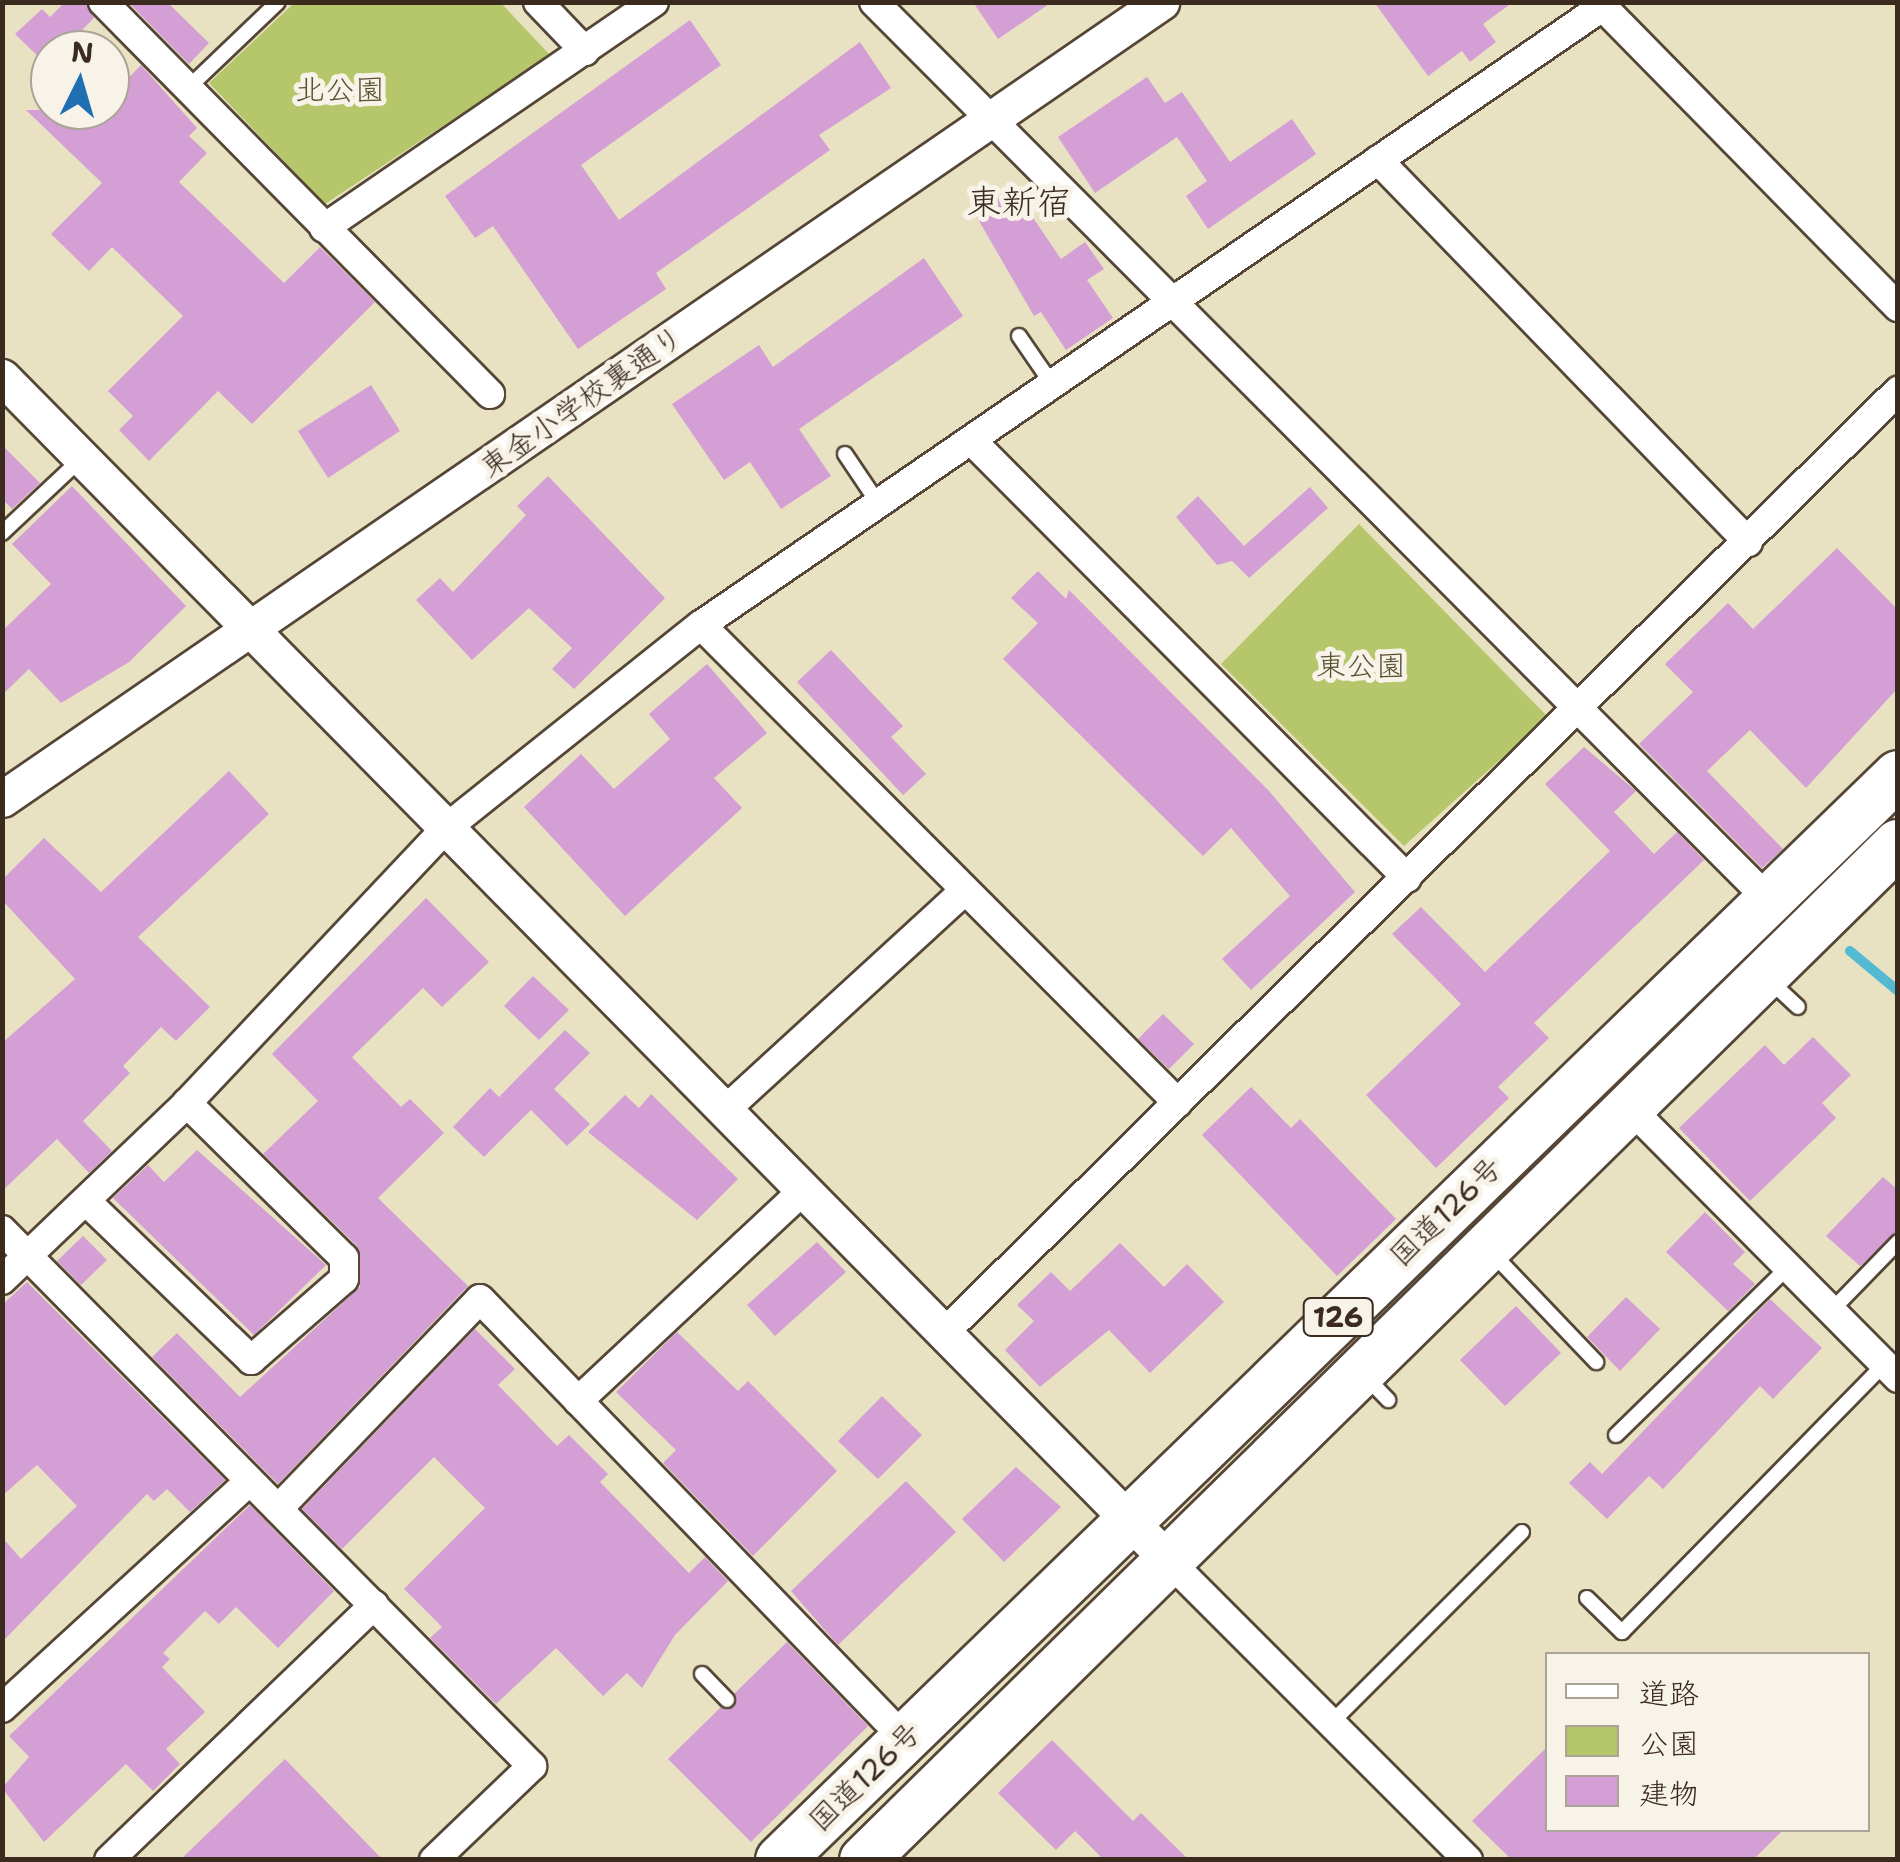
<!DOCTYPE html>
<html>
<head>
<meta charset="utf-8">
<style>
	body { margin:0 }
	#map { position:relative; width:1900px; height:1862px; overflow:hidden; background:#e9e2c2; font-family:"Shantell Sans","Klee One",sans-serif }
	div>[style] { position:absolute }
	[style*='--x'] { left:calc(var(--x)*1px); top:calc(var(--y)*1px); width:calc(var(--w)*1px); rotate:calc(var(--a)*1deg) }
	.green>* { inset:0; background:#b6c76b }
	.stream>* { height:10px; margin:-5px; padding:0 5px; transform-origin:5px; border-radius:5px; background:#53bad1 }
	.building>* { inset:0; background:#d39fd4 }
	.roads { filter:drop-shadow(2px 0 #554637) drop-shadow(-2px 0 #554637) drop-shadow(0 2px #554637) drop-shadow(0 -2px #554637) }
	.service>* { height:14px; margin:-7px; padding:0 7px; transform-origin:7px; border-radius:7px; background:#fff }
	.minor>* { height:28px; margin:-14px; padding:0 14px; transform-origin:14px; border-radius:14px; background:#fff }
	.tertiary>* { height:35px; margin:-17.5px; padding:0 17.5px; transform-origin:17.5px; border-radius:17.5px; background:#fff }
	.trunk>* { height:48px; margin:-24px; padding:0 24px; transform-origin:24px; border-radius:24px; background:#fff }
	span { translate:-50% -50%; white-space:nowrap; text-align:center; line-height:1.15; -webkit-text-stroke:10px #f7f3e8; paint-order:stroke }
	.shield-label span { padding:2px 8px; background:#f7f3e8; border:2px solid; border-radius:8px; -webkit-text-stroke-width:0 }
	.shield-label { font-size:28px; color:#3b2a1e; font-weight:700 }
	.park-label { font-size:30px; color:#5a5131 }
	.street-label { font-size:30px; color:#3b2a1e }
	.quarter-label { font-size:35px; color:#3b2a1e }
	.frame { position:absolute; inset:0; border:5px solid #3b2a1e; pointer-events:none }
	.legend { position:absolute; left:1545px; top:1652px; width:325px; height:180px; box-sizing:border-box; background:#f7f3e8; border:2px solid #aca397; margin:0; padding:12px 18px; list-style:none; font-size:30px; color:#3b2a1e }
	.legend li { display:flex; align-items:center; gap:20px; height:50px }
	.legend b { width:50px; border:2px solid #aca397 }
	.north { position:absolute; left:30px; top:30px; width:100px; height:100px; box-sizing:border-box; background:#f7f3e8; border:2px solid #aca397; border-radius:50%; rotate:5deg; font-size:28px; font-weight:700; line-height:40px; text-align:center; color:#3b2a1e }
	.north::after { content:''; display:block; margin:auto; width:35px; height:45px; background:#1f6fb2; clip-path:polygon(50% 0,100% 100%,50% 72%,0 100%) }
</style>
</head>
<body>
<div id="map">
	<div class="green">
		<i style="clip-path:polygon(294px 3px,501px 3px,550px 55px,325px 204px,209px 83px)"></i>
		<i style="clip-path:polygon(1359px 524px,1548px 717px,1404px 846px,1221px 664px)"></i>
	</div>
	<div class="stream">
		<i style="--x:1850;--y:951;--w:62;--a:39.8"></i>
	</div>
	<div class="building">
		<i style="clip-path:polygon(65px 2px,86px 2px,94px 18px,62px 50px,50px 50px,47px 65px,15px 34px,42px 9px,50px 17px)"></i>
		<i style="clip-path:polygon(128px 2px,167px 2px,209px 43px,189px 64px)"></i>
		<i style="clip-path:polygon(973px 2px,1052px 2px,998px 39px)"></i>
		<i style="clip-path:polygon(1374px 2px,1513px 2px,1483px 24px,1496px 42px,1470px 62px,1462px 51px,1428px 76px)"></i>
		<i style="clip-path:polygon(690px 20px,721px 65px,581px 165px,619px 220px,860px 42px,891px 88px,819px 135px,830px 150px,656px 273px,666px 289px,578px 349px,493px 226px,475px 238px,445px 196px)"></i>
		<i style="clip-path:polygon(141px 65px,197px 128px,189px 136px,207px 153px,179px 182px,284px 283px,320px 247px,375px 302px,252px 424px,218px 391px,149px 461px,119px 430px,133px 416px,108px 391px,183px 316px,112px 247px,89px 271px,51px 234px,102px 183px,26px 110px,110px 110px,110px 97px)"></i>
		<i style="clip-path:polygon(1147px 77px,1165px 103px,1182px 92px,1230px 162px,1292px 119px,1316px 154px,1208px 229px,1186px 196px,1207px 181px,1177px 137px,1095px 193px,1058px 137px)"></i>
		<i style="clip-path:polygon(1013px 188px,1061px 259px,1085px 242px,1104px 269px,1087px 280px,1113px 318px,1066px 350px,1041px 312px,1034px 316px,975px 214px)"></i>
		<i style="clip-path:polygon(924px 258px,963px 316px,799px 429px,831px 476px,781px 509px,750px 462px,724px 480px,672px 404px,759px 345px,773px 367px)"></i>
		<i style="clip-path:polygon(371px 385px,400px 431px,328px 478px,298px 431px)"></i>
		<i style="clip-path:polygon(2px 445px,40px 483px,12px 509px,2px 499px)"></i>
		<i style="clip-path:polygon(548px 476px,665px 598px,574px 689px,552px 669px,572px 648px,529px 608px,472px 660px,416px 600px,440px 578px,453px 592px,526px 515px,517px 506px)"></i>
		<i style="clip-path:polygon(72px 486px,186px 606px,129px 662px,61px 703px,29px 669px,2px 695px,2px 631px,51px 584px,12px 544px)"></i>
		<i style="clip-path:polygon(1310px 487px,1328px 508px,1249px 578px,1232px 561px,1217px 565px,1176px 517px,1198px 496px,1244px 546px)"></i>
		<i style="clip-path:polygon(1837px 548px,1898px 610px,1898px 688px,1806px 788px,1750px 730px,1707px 771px,1783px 849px,1762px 868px,1639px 744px,1693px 692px,1665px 664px,1728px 603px,1753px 629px)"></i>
		<i style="clip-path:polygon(1038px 571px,1066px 599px,1069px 590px,1269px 791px,1355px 892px,1251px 990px,1222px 959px,1290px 896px,1231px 828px,1203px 856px,1003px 659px,1038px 623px,1011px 598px)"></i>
		<i style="clip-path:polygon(831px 650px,903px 726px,891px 737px,926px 774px,903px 795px,797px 682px)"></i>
		<i style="clip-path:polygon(707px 664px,767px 733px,714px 778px,742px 808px,625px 916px,524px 807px,581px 754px,614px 789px,670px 739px,649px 714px)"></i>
		<i style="clip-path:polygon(1584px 747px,1636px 791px,1614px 812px,1654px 854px,1677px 832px,1704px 860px,1534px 1023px,1549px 1038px,1498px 1087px,1509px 1098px,1436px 1168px,1366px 1095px,1461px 1004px,1392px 934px,1421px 907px,1485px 972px,1610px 851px,1545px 784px)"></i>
		<i style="clip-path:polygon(229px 771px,269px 814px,138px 937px,210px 1007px,176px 1041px,161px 1027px,123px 1066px,130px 1073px,83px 1121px,112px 1151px,89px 1173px,57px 1139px,2px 1191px,2px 1043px,75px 979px,2px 900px,2px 880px,44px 838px,101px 892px)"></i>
		<i style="clip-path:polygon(426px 898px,489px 962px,442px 1007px,423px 988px,352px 1057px,401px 1107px,410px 1099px,444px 1133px,378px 1198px,468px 1286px,278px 1484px,152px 1357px,177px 1333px,240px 1397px,360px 1287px,357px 1246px,263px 1154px,318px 1101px,272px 1054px)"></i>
		<i style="clip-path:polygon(533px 976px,569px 1010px,539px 1040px,504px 1006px)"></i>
		<i style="clip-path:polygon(1163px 1014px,1194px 1044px,1169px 1069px,1138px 1039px)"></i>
		<i style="clip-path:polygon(565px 1030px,590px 1053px,554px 1089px,590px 1124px,567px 1146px,531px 1110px,484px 1157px,453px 1127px,490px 1088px,499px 1097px)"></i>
		<i style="clip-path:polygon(1813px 1037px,1851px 1075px,1822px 1103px,1836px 1118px,1750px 1201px,1679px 1128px,1765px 1045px,1784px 1065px)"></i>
		<i style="clip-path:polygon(1251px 1087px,1291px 1128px,1300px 1119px,1396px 1219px,1337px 1276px,1202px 1135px)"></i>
		<i style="clip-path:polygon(651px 1094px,738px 1179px,697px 1220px,588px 1132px,625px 1095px,639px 1108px)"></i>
		<i style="clip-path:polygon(197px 1150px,326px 1265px,254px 1335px,113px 1198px,148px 1165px,164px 1182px)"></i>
		<i style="clip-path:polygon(1883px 1177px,1898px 1190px,1898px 1232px,1860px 1266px,1826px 1236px)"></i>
		<i style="clip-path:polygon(1705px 1212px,1745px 1252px,1733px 1264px,1755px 1284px,1728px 1311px,1666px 1252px)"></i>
		<i style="clip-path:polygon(83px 1236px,107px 1260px,81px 1285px,57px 1261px)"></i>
		<i style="clip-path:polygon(817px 1242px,846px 1272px,775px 1336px,747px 1305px)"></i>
		<i style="clip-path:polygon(1120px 1243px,1164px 1287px,1187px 1264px,1224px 1302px,1150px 1373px,1109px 1330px,1040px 1387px,1005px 1350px,1034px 1321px,1017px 1305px,1051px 1272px,1070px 1291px)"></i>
		<i style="clip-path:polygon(27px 1282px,225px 1480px,190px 1512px,167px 1489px,154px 1501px,147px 1494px,2px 1642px,2px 1537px,21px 1559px,77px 1506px,37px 1465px,2px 1496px,2px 1305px)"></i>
		<i style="clip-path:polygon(1626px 1297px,1660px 1329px,1620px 1371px,1587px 1337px)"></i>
		<i style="clip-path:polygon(1770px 1299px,1822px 1348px,1773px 1399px,1760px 1386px,1663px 1489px,1649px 1476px,1607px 1519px,1569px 1483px,1590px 1462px,1602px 1474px)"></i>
		<i style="clip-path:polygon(1516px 1306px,1561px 1353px,1505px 1406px,1460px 1360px)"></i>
		<i style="clip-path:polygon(475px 1329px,515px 1369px,498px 1385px,557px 1446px,569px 1435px,608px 1474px,600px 1482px,689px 1573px,705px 1557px,728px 1581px,675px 1635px,642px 1688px,627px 1673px,603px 1696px,556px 1648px,496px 1704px,430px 1638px,442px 1627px,404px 1589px,485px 1508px,434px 1457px,342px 1549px,302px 1509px)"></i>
		<i style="clip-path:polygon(677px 1332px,738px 1391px,748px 1381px,837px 1471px,753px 1556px,663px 1463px,676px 1450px,616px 1392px)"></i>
		<i style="clip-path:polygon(882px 1396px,922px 1435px,878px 1479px,838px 1441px)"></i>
		<i style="clip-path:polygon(1016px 1467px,1061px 1507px,1004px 1562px,962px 1519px)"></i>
		<i style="clip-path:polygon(906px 1481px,956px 1532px,838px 1645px,791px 1591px)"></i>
		<i style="clip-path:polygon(250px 1505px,334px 1591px,278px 1648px,236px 1607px,219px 1624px,205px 1611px,163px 1653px,170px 1659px,162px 1667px,205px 1712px,166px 1749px,180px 1764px,153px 1791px,126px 1764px,44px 1842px,2px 1788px,29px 1757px,9px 1736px)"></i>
		<i style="clip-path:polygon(787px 1642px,868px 1726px,751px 1842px,668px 1759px,720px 1708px,735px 1707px,735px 1693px)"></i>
		<i style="clip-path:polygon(1052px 1740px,1133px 1821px,1141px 1813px,1189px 1860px,1104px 1860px,1075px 1831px,1056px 1850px,998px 1793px)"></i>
		<i style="clip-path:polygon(1548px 1746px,1548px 1830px,1783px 1830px,1753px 1860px,1512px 1860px,1472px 1821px)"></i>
		<i style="clip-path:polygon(285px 1759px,383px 1860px,180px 1860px)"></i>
	</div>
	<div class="roads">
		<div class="service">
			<i style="--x:188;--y:88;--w:124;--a:-43.7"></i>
			<i style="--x:1019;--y:336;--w:58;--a:55.5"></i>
			<i style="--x:845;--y:454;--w:59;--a:56"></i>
			<i style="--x:2;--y:533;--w:110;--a:-43.2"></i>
			<i style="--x:1770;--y:981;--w:38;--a:43"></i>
			<i style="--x:1492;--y:1253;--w:151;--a:46.3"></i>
			<i style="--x:1831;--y:1311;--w:96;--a:-45.8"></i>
			<i style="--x:1364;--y:1375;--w:35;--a:46"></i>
			<i style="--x:1616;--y:1435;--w:240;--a:-44.3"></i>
			<i style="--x:1587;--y:1598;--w:49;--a:44.2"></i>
			<i style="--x:1622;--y:1632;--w:375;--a:-45.6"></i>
			<i style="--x:702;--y:1674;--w:36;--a:46"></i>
			<i style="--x:1331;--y:1723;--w:270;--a:-45"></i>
		</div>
		<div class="minor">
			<i style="--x:103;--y:2;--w:551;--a:45.37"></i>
			<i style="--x:538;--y:2;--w:68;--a:46.2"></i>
			<i style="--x:874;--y:2;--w:1269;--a:45.1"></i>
			<i style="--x:1598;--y:2;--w:428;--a:45.5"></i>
			<i style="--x:1378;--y:160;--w:532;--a:45.91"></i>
			<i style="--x:324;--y:228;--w:400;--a:-34.4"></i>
			<i style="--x:971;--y:440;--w:618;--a:45.13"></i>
			<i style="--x:701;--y:625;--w:675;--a:45.06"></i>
			<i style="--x:1627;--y:1105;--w:385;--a:45.2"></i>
			<i style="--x:723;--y:1112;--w:328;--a:-42.5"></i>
			<i style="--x:87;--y:1202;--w:228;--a:43.9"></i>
			<i style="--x:251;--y:1360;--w:123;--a:-41.1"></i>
			<i style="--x:344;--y:1279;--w:21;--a:-90"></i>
			<i style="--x:344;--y:1258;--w:221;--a:-135.4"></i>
			<i style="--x:2;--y:1230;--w:754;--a:45.32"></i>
			<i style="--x:532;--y:1766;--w:136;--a:136.2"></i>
			<i style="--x:2;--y:1280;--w:256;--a:-43.7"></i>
			<i style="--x:187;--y:1103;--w:376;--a:-46.7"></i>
			<i style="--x:445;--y:829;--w:327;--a:-38.6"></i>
			<i style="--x:701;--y:625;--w:1093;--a:-34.45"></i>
			<i style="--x:942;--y:1335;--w:1344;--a:-44.64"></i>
			<i style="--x:578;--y:1401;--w:306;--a:-43.1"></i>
			<i style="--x:278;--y:1509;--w:291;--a:-46.1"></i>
			<i style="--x:480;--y:1299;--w:612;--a:45.99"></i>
			<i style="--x:1169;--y:1561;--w:423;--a:45"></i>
			<i style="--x:2;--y:1708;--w:336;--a:-42.5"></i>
			<i style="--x:109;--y:1860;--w:368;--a:-43.9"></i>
		</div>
		<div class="tertiary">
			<i style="--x:2;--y:377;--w:1662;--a:45.41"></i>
			<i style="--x:2;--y:799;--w:1407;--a:-34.51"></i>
		</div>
		<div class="trunk">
			<i style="--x:780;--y:1860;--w:1558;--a:-44.14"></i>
			<i style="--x:864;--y:1860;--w:1450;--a:-44.5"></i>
		</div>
	</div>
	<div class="shield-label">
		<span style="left:1338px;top:1317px">126</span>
	</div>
	<div class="park-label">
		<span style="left:340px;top:90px">北公園</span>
		<span style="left:1361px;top:666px">東公園</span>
	</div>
	<div class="street-label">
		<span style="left:582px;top:402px;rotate:-35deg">東金小学校裏通り</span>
		<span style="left:1446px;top:1212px;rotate:-44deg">国道126号</span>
		<span style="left:865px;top:1777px;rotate:-44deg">国道126号</span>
	</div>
	<div class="quarter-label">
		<span style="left:1019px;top:202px">東新宿</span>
	</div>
	<div class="frame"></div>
	<ul class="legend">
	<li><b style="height:12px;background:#fff"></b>道路</li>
	<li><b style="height:28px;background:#b6c76b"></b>公園</li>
	<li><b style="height:28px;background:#d39fd4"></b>建物</li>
	</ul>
	<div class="north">N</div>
</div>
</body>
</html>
